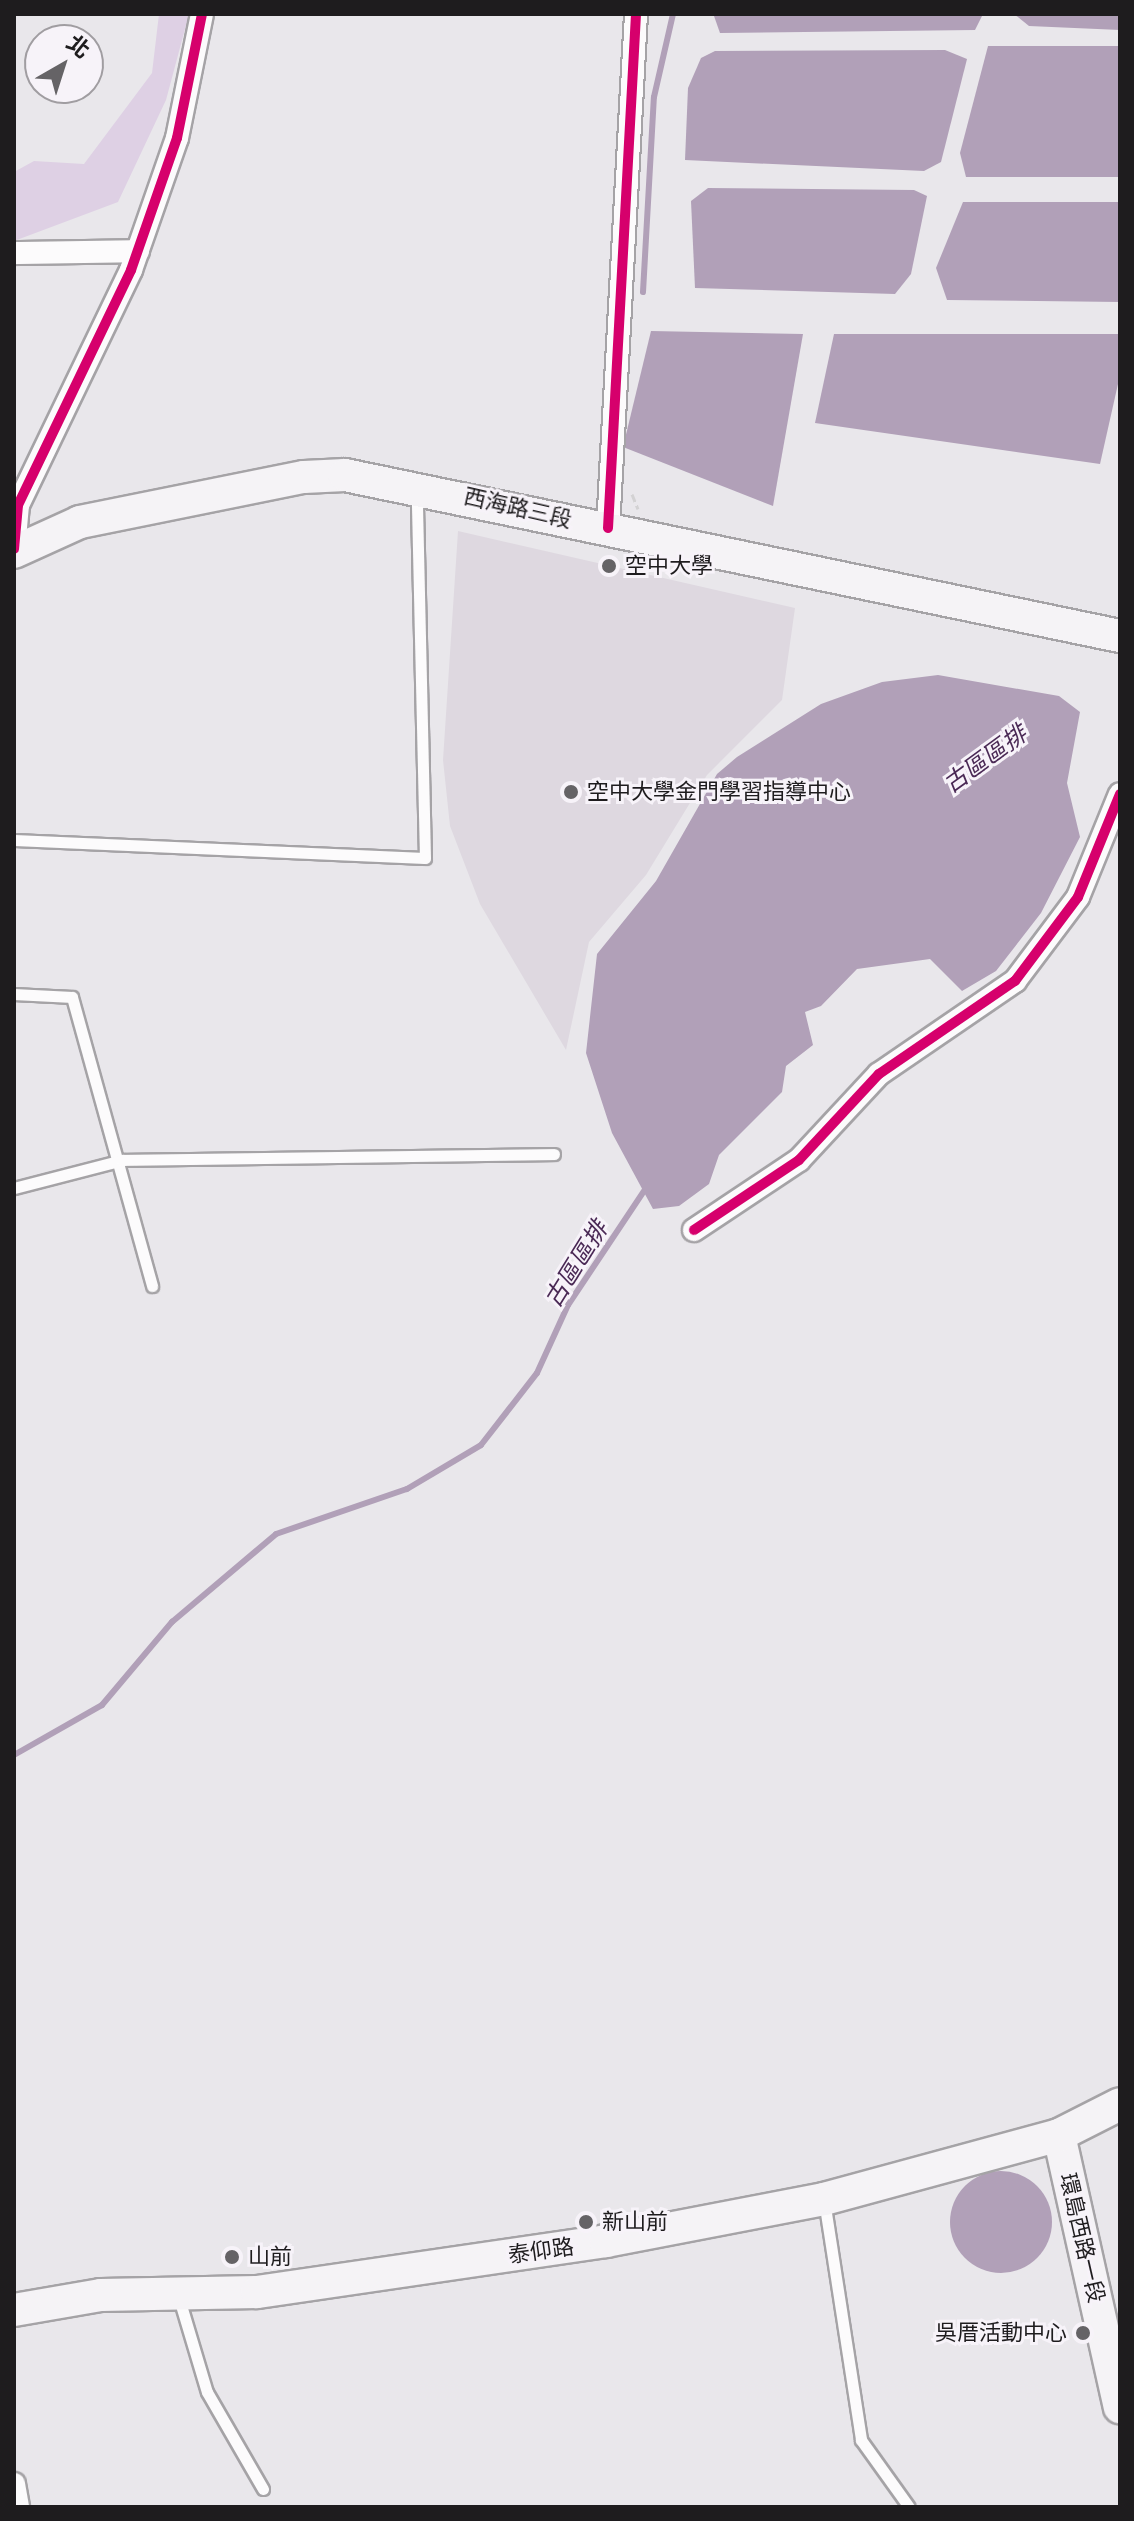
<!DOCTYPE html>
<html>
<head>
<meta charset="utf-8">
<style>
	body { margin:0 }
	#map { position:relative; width:1134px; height:2521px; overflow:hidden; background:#e9e7eb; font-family:Helvetica,"Noto Sans TC",sans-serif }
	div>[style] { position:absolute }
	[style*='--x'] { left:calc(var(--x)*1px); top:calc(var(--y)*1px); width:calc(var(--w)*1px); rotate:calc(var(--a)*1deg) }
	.built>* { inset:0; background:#ded8e0 }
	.green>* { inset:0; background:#ded0e4 }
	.water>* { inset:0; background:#b1a0b8 }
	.round { border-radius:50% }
	.stream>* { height:6px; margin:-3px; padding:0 3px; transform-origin:3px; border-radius:3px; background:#b1a0b8 }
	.path>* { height:3px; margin-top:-1.5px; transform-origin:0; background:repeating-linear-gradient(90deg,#d3d2d3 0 8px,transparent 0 12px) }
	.roads { filter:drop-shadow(2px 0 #a5a3a6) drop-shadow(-2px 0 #a5a3a6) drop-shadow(0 2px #a5a3a6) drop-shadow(0 -2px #a5a3a6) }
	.service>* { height:11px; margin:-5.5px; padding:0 5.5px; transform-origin:5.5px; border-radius:5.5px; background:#fcfbfc }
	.minor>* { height:22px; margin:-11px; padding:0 11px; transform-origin:11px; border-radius:11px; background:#fcfbfc }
	.secondary>* { height:32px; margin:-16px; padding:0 16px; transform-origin:16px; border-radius:16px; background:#f5f3f6 }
	.cycleway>* { height:10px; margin:-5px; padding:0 5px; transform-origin:5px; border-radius:5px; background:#d6006c }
	.dots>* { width:22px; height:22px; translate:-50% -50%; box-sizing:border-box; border:4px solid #f7f3f9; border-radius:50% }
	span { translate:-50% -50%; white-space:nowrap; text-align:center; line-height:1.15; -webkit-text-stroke:6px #f7f3f9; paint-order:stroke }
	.street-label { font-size:22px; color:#1e1c1e }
	.poi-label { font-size:22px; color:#1e1c1e }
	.left { translate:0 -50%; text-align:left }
	.right { translate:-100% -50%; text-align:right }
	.water-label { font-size:24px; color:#4a2955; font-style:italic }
	.frame { position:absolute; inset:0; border:16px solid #1e1c1e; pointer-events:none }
	.north { position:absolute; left:24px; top:24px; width:80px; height:80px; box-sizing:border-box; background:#f7f3f9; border:2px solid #a09da1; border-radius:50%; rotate:39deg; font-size:22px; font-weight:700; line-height:32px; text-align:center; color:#1e1c1e }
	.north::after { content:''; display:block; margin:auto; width:28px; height:36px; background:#656366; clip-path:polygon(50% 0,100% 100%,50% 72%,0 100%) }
</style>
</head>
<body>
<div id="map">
	<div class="built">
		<i style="clip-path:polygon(458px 531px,795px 608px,782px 700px,707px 775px,646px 875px,589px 942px,566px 1050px,480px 904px,450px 826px,443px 760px)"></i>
	</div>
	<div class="green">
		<i style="clip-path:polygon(159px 14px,189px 14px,166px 100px,118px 202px,14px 241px,14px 172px,34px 161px,84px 164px,152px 73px)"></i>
	</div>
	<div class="water">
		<i style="clip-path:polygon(983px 14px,975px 30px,720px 33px,714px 16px)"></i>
		<i style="clip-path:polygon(1014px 14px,1120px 14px,1120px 30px,1029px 26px)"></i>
		<i style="clip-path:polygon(988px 46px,1120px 46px,1120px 177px,966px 177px,960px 153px)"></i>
		<i style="clip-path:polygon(945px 50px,967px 59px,941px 162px,924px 171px,685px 160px,688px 88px,701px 58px,715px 51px)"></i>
		<i style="clip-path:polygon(708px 188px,914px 190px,927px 196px,911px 274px,895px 294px,695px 288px,691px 201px)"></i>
		<i style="clip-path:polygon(963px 202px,1120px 202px,1120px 302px,947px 300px,936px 268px)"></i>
		<i style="clip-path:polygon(651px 331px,803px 334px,773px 506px,623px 447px)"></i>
		<i style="clip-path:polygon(834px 334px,1120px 334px,1120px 375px,1100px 464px,815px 423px)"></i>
		<i style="clip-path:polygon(938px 675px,1059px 696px,1080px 712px,1067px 783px,1080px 837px,1041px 913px,996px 971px,962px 991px,930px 959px,857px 969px,821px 1006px,805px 1012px,813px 1045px,786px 1066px,782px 1092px,719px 1155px,709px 1184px,679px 1206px,653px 1209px,612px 1133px,586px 1053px,597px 954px,656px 881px,717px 774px,737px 757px,821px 704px,882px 682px)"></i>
		<i class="round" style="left:950px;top:2171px;width:102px;height:102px"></i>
	</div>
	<div class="stream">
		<i style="--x:643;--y:292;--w:195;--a:-86.8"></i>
		<i style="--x:654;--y:97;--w:85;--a:-77.1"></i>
		<i style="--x:14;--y:1755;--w:101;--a:-29.6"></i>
		<i style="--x:102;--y:1705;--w:109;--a:-49.9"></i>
		<i style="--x:172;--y:1622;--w:136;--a:-40.2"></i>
		<i style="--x:276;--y:1534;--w:139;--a:-19"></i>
		<i style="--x:407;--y:1489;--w:86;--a:-30.7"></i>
		<i style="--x:481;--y:1445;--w:91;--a:-52.1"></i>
		<i style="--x:537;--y:1373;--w:75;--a:-65.5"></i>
		<i style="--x:568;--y:1305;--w:144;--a:-56.3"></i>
	</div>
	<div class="path">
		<i style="--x:632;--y:494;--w:16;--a:68"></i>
	</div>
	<div class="roads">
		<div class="service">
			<i style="--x:14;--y:840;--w:411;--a:2.5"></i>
			<i style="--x:425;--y:858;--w:364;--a:-91.3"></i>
			<i style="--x:14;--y:994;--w:58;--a:3"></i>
			<i style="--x:72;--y:997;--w:300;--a:74.5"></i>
			<i style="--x:14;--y:1188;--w:112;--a:-14.5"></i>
			<i style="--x:122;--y:1160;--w:432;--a:-0.8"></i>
			<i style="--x:824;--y:2200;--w:243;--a:81.2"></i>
			<i style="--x:861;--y:2440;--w:82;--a:54.4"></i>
			<i style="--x:178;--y:2295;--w:101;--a:73.4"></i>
			<i style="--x:207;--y:2392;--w:112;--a:60"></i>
		</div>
		<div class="minor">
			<i style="--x:14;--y:253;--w:124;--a:-0.9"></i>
			<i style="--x:608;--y:528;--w:515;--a:-86.88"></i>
			<i style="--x:14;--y:549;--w:44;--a:-84.8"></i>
			<i style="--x:18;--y:505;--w:261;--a:-64.3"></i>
			<i style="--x:131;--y:270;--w:140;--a:-70.8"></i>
			<i style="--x:177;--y:138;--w:126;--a:-78.6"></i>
			<i style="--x:694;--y:1230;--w:126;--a:-33.7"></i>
			<i style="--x:799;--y:1160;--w:117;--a:-47.1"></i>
			<i style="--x:879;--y:1074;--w:165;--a:-34.4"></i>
			<i style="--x:1015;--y:981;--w:105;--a:-53.1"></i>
			<i style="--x:1078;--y:897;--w:111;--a:-67.8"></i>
			<i style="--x:14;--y:2484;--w:23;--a:80"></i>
		</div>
		<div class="secondary">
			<i style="--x:14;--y:552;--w:72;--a:-24.4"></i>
			<i style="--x:80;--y:522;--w:228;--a:-11.4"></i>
			<i style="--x:304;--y:477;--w:41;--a:-2.8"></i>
			<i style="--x:345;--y:475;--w:792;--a:11.74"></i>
			<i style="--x:1059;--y:2135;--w:279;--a:77.4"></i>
			<i style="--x:14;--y:2310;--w:88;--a:-9.8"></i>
			<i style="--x:101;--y:2295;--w:156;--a:-1.1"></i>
			<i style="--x:257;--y:2292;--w:353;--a:-8.3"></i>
			<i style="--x:606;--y:2241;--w:222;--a:-10.9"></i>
			<i style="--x:824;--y:2199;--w:244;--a:-15.2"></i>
			<i style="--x:1059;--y:2135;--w:68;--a:-26.9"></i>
		</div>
	</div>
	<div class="cycleway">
		<i style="--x:608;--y:528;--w:515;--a:-86.88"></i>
		<i style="--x:14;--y:549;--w:44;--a:-84.8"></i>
		<i style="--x:18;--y:505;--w:261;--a:-64.3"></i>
		<i style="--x:131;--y:270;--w:140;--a:-70.8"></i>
		<i style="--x:177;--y:138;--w:126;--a:-78.6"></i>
		<i style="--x:694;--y:1230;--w:126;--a:-33.7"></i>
		<i style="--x:799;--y:1160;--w:117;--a:-47.1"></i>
		<i style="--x:879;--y:1074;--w:165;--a:-34.4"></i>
		<i style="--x:1015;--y:981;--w:105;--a:-53.1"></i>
		<i style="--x:1078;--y:897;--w:111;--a:-67.8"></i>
	</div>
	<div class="dots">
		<i style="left:609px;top:566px;background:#656366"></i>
		<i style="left:571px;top:792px;background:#656366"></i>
		<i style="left:586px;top:2222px;background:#656366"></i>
		<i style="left:232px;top:2257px;background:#656366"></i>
		<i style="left:1083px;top:2333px;background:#656366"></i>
	</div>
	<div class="street-label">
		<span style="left:518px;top:508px;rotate:13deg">西海路三段</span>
		<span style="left:1082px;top:2238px;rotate:77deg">環島西路一段</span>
		<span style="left:541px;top:2251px;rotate:-8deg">泰仰路</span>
	</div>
	<div class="poi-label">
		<span class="left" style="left:625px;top:566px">空中大學</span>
		<span class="left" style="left:587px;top:792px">空中大學金門學習指導中心</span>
		<span class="left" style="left:602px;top:2222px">新山前</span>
		<span class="left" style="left:248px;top:2257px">山前</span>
		<span class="right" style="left:1067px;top:2333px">吳厝活動中心</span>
	</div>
	<div class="water-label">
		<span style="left:985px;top:759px;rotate:-36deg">古區區排</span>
		<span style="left:576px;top:1264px;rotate:-58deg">古區區排</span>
	</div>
	<div class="frame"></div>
	<div class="north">北</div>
</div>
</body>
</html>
